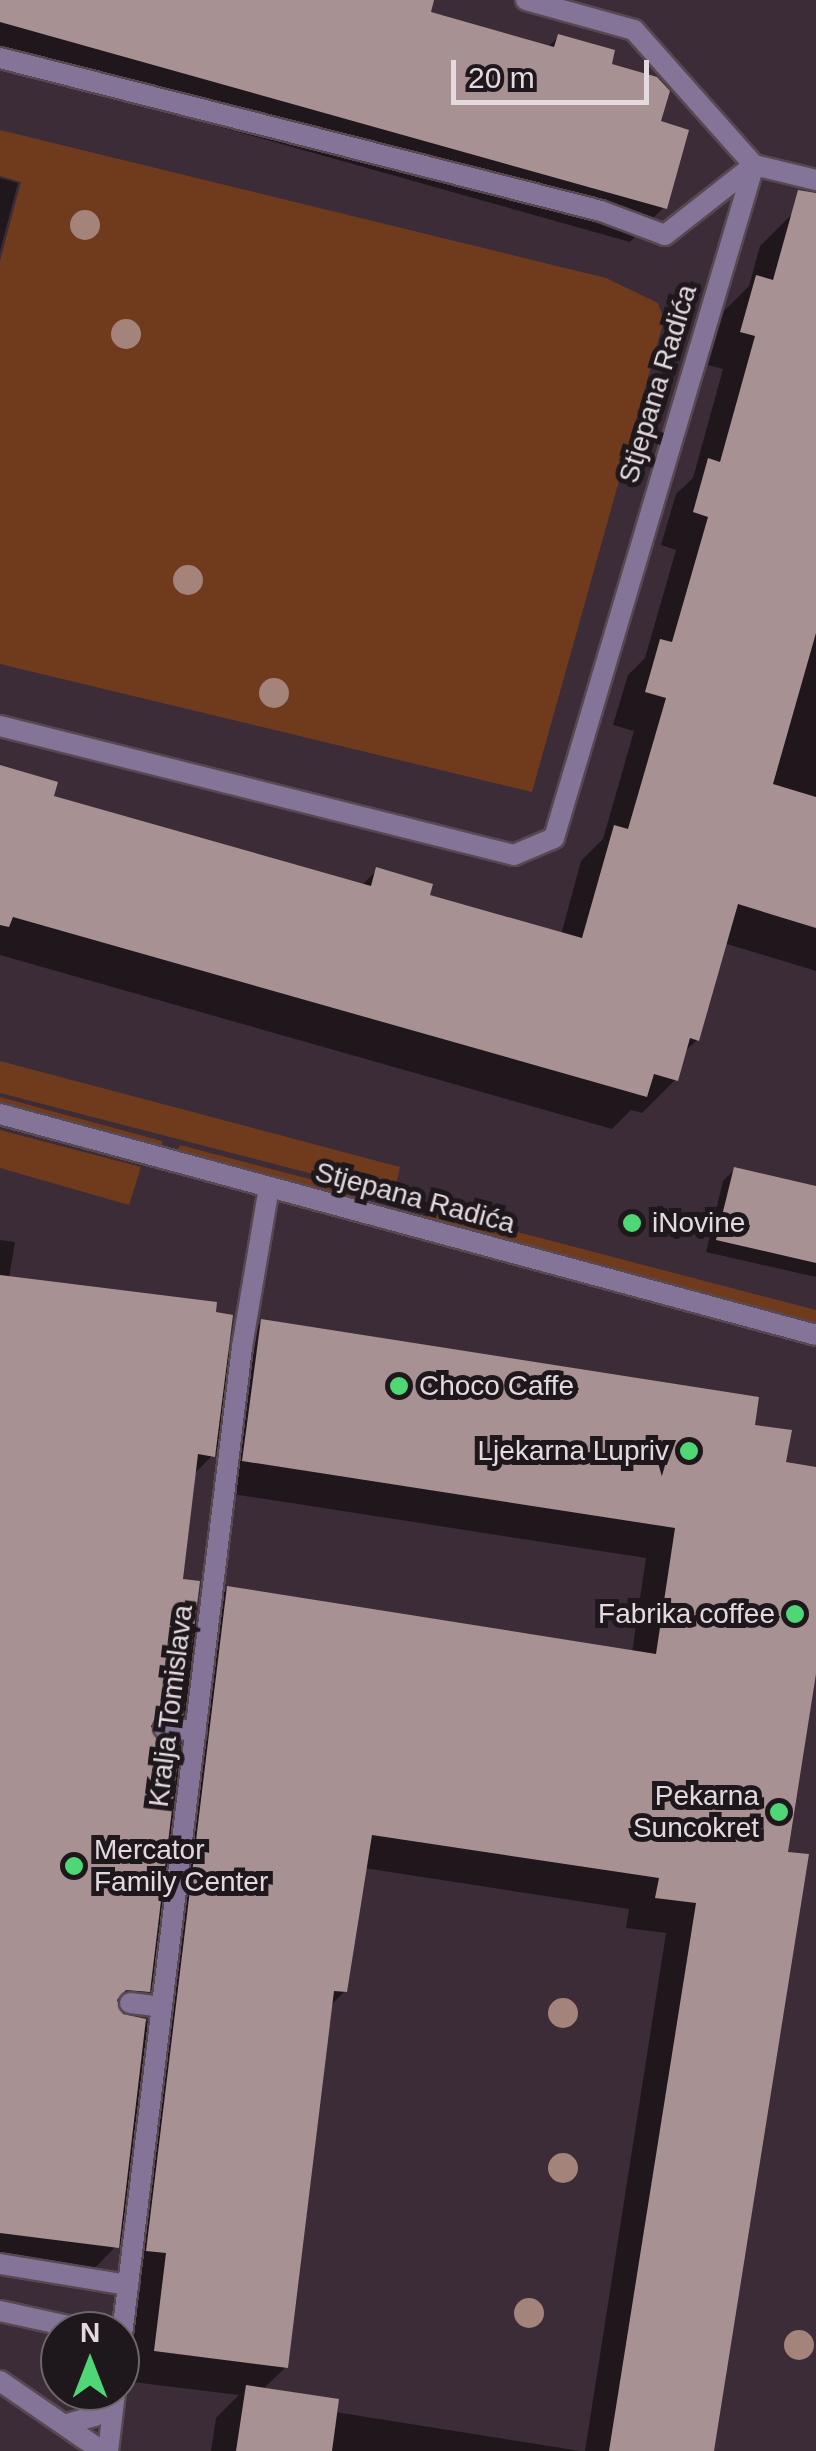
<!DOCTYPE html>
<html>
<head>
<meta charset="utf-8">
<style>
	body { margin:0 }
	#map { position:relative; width:816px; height:2451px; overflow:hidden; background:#3c2c37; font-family:Helvetica,sans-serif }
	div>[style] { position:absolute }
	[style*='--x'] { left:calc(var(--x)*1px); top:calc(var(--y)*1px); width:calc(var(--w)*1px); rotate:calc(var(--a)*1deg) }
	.green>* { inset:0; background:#703a1d }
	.shadow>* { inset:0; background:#0007 }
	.building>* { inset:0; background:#a89192 }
	.roads { filter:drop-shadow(2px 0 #574852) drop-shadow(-2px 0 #574852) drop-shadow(0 2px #574852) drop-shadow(0 -2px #574852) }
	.lane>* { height:20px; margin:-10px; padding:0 10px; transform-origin:10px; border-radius:10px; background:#847497 }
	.street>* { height:20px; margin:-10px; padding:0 10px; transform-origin:10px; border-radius:10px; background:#847497 }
	.trees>* { width:30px; height:30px; margin:-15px; border-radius:50%; background:#a4837b }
	.dots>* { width:28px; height:28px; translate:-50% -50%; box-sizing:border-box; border:5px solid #1e171c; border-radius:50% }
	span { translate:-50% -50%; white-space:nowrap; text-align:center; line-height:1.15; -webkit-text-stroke:10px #1e171c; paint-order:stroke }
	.street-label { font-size:28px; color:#e3d9df }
	.poi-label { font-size:28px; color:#e3d9df }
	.left { translate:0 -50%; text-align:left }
	.right { translate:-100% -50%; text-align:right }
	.north { position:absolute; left:40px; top:2311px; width:100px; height:100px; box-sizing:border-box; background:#1e171c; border:2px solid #6d656a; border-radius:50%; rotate:0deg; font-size:28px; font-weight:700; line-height:40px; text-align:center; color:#e3d9df }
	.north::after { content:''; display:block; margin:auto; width:35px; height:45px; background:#4fd675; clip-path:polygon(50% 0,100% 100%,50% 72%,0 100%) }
	.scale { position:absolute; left:451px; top:60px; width:198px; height:45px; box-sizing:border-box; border:5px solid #e3d9df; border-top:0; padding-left:12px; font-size:30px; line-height:35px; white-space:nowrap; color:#e3d9df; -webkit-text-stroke:8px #1e171c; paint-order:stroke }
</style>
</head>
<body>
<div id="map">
	<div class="green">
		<i style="clip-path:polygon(0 130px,606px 278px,658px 303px,664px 320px,532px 792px,0 664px,0 261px,21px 182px,0 176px)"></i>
		<i style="clip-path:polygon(0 1061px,400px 1167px,394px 1195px,0 1093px)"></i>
		<i style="clip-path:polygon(0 1097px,162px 1141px,162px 1152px,0 1108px)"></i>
		<i style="clip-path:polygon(0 1130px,141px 1167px,129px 1205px,0 1168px)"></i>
		<i style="clip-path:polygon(180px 1145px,367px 1194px,363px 1206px,175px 1154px)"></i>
		<i style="clip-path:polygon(429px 1209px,816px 1310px,816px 1326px,426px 1223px)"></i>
	</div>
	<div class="shadow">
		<i style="clip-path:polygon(0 0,431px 0,428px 14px,547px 48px,558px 37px,609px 65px,658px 122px,664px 207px,630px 242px,0 65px)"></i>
		<i style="clip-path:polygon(0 178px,18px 183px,0 251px)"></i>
		<i style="clip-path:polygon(793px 213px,816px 219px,816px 971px,724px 943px,697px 1040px,683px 1053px,676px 1079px,642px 1113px,631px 1110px,612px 1129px,0 955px,0 774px,50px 798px,361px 886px,377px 870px,427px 897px,561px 935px,581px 861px,603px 839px,634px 731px,613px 725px,628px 675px,645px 658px,676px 550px,661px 545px,676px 494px,693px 478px,723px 369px,708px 365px,724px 311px,749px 286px,760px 246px)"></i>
		<i style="clip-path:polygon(735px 1169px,816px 1188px,816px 1277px,706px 1252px,723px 1181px)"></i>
		<i style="clip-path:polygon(evenodd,0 1240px,15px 1242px,9px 1278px,213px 1314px,225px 1358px,262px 1322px,752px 1427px,783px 1464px,816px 1469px,816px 1658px,785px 1854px,712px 2451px,585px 2451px,666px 1933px,626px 1928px,629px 1909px,364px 1868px,345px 1991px,329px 2007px,286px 2367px,262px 2390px,335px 2412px,580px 2451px,211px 2451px,216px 2418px,239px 2395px,124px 2381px,136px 2283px,117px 2281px,121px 2241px,87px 2276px,0 2265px,0 1240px,218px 1450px,213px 1491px,646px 1558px,632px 1652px,228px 1588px,192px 1624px,180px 1581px,193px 1475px,218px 1450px,0 1240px,186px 1710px,182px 1746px,154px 1742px,186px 1710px,0 1240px,152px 1985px,148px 2022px,121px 2017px,152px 1985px)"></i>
	</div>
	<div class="building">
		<i style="clip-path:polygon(0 0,434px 0,431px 12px,554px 47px,558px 34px,615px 50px,612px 64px,657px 77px,670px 91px,661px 121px,689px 130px,667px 209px,0 22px)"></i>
		<i style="clip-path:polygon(798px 190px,816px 193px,816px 633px,773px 784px,816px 797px,816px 928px,738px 904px,699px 1041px,690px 1038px,678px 1081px,654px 1074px,647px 1097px,13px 917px,9px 927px,0 925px,0 765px,58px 782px,54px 796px,371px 886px,376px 867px,433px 884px,430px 895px,582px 938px,614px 825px,628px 829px,666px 698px,645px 692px,660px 639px,672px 642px,708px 517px,693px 512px,708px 458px,720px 462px,755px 336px,740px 332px,756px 275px,773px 280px)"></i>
		<i style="clip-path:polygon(734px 1167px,816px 1186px,816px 1263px,716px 1240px)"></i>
		<i style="clip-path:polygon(0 1275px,217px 1302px,216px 1312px,233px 1315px,215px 1457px,198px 1454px,183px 1579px,200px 1581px,183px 1716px,159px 1715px,151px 1726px,157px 1740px,180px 1743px,150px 1992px,126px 1990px,117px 2000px,123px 2014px,146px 2019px,119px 2248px,0 2233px)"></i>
		<i style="clip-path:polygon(261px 1319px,759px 1397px,755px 1425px,792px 1430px,786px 1462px,816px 1467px,816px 1674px,788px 1852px,809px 1854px,714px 2451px,609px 2451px,696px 1903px,655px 1898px,659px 1878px,372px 1835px,347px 1992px,334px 1991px,288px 2368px,154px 2351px,166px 2253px,146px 2251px,227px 1586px,656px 1654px,675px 1528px,242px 1461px)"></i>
		<i style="clip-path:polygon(246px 2385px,339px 2399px,332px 2451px,236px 2451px)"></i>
	</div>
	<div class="roads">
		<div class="lane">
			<i style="--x:164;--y:1728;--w:32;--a:5"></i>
			<i style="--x:130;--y:2003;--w:32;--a:7"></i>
			<i style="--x:0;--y:2264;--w:130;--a:9.3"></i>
			<i style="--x:0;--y:2311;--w:93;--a:12.4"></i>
		</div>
		<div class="street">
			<i style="--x:526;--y:0;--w:112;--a:15.5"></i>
			<i style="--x:634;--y:30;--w:181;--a:48.4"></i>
			<i style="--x:754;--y:165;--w:64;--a:13.6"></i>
			<i style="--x:0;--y:58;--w:620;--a:14.28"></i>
			<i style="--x:601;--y:211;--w:68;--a:20.6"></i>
			<i style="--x:665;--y:235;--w:113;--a:-38.2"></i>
			<i style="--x:754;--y:165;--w:702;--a:106.55"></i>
			<i style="--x:554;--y:838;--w:43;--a:157"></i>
			<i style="--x:514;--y:855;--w:530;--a:-165.91"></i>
			<i style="--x:0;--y:1114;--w:845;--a:15.15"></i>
			<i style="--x:120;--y:2351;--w:1011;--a:-83.07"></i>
			<i style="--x:242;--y:1347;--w:162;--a:-80.4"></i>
			<i style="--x:0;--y:2381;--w:124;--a:34.5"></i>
			<i style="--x:67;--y:2424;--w:29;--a:-16"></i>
			<i style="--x:95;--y:2416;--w:32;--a:-51"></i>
			<i style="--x:108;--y:2451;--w:58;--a:-83.1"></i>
		</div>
	</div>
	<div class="trees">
		<i style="left:85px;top:225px"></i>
		<i style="left:126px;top:334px"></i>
		<i style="left:188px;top:580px"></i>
		<i style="left:274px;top:693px"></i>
		<i style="left:563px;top:2013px"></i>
		<i style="left:563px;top:2168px"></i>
		<i style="left:529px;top:2313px"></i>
		<i style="left:799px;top:2345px"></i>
	</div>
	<div class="dots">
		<i style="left:632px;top:1223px;background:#4fd675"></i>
		<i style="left:399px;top:1386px;background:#4fd675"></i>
		<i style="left:689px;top:1451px;background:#4fd675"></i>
		<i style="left:795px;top:1614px;background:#4fd675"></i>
		<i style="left:779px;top:1812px;background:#4fd675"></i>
		<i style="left:74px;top:1866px;background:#4fd675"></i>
	</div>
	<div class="street-label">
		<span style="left:658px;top:384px;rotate:-73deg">Stjepana Radića</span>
		<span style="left:415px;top:1198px;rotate:15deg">Stjepana Radića</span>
		<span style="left:171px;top:1706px;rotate:-83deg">Kralja Tomislava</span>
	</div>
	<div class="poi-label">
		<span class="left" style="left:652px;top:1223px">iNovine</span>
		<span class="left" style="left:419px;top:1386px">Choco Caffe</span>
		<span class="right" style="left:669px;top:1451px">Ljekarna Lupriv</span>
		<span class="right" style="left:775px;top:1614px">Fabrika coffee</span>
		<span class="right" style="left:759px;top:1812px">Pekarna<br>Suncokret</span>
		<span class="left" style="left:94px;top:1866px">Mercator<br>Family Center</span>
	</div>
	<div class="north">N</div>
	<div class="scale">20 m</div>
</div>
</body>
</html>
